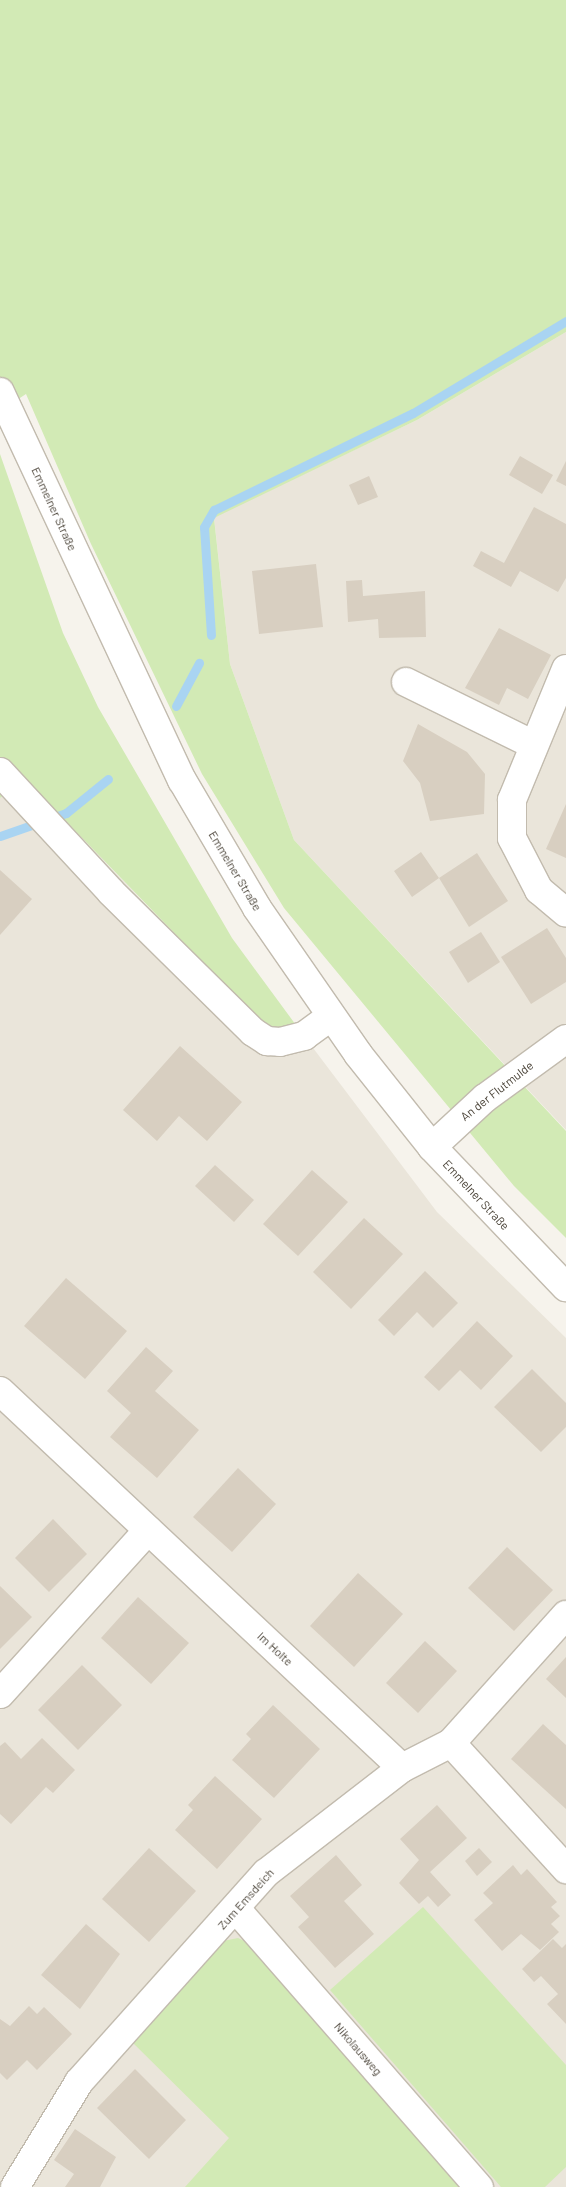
<!DOCTYPE html>
<html>
<head>
<meta charset="utf-8">
<style>
	body { margin:0 }
	#map { position:relative; width:566px; height:2187px; overflow:hidden; background:#f6f3ec; font-family:Barlow,sans-serif }
	div>[style] { position:absolute }
	[style*='--x'] { left:calc(var(--x)*1px); top:calc(var(--y)*1px); width:calc(var(--w)*1px); rotate:calc(var(--a)*1deg) }
	.residential>* { inset:0; background:#eae5da }
	.green>* { inset:0; background:#d2eab5 }
	.stream>* { height:9px; margin:-4.5px; padding:0 4.5px; transform-origin:4.5px; border-radius:4.5px; background:#a9d4f2 }
	.building>* { inset:0; background:#d8cfc1 }
	.roads { filter:drop-shadow(1px 0 #c2bbae) drop-shadow(-1px 0 #c2bbae) drop-shadow(0 1px #c2bbae) drop-shadow(0 -1px #c2bbae) }
	.minor>* { height:28px; margin:-14px; padding:0 14px; transform-origin:14px; border-radius:14px; background:#fff }
	span { translate:-50% -50%; white-space:nowrap; text-align:center; line-height:1.15; -webkit-text-stroke:4px #fff; paint-order:stroke }
	.street-label { font-size:12px; color:#4b4439 }
</style>
</head>
<body>
<div id="map">
	<div class="residential">
		<i style="clip-path:polygon(566px 332px,566px 1130px,294px 840px,230px 664px,214px 517px,417px 420px)"></i>
		<i style="clip-path:polygon(22px 776px,246px 1008px,304px 1036px,437px 1212px,566px 1338px,566px 2187px,0 2187px,0 798px)"></i>
	</div>
	<div class="green">
		<i style="clip-path:polygon(0 0,566px 0,566px 332px,417px 420px,214px 518px,230px 664px,294px 840px,566px 1131px,566px 1238px,514px 1186px,284px 908px,202px 774px,91px 544px,26px 394px,0 411px)"></i>
		<i style="clip-path:polygon(0 454px,63px 633px,98px 707px,232px 938px,304px 1036px,280px 1042px,23px 777px,0 798px)"></i>
		<i style="clip-path:polygon(423px 1907px,566px 2065px,566px 2167px,545px 2187px,501px 2187px,330px 1990px)"></i>
		<i style="clip-path:polygon(238px 1938px,253px 1945px,465px 2187px,185px 2187px,229px 2138px,132px 2042px,218px 1942px)"></i>
	</div>
	<div class="stream">
		<i style="--x:211;--y:635;--w:108;--a:-93.7"></i>
		<i style="--x:204;--y:527;--w:20;--a:-60"></i>
		<i style="--x:214;--y:510;--w:221;--a:-26"></i>
		<i style="--x:413;--y:413;--w:179;--a:-31"></i>
		<i style="--x:176;--y:706;--w:49;--a:-61.9"></i>
		<i style="--x:0;--y:836;--w:70;--a:-19.2"></i>
		<i style="--x:66;--y:813;--w:54;--a:-39"></i>
	</div>
	<div class="building">
		<i style="clip-path:polygon(520px 456px,553px 475px,542px 494px,509px 475px)"></i>
		<i style="clip-path:polygon(566px 461px,566px 486px,556px 481px)"></i>
		<i style="clip-path:polygon(369px 476px,378px 497px,358px 505px,349px 485px)"></i>
		<i style="clip-path:polygon(534px 507px,566px 524px,566px 578px,558px 592px,520px 571px,511px 587px,473px 566px,481px 551px,504px 563px)"></i>
		<i style="clip-path:polygon(316px 564px,323px 627px,259px 634px,252px 571px)"></i>
		<i style="clip-path:polygon(362px 580px,363px 596px,425px 591px,426px 637px,379px 638px,378px 619px,348px 622px,346px 581px)"></i>
		<i style="clip-path:polygon(499px 628px,551px 655px,528px 699px,507px 688px,499px 705px,465px 688px)"></i>
		<i style="clip-path:polygon(418px 724px,467px 752px,485px 774px,484px 814px,430px 821px,420px 783px,403px 761px)"></i>
		<i style="clip-path:polygon(566px 804px,566px 858px,546px 849px)"></i>
		<i style="clip-path:polygon(421px 852px,439px 878px,477px 853px,508px 901px,469px 927px,439px 878px,412px 897px,394px 871px)"></i>
		<i style="clip-path:polygon(0 870px,32px 899px,0 935px)"></i>
		<i style="clip-path:polygon(547px 928px,566px 958px,566px 982px,531px 1004px,501px 957px)"></i>
		<i style="clip-path:polygon(481px 932px,500px 962px,468px 983px,449px 952px)"></i>
		<i style="clip-path:polygon(180px 1046px,242px 1102px,207px 1141px,179px 1116px,157px 1141px,123px 1110px)"></i>
		<i style="clip-path:polygon(215px 1165px,254px 1200px,234px 1222px,195px 1186px)"></i>
		<i style="clip-path:polygon(312px 1170px,348px 1202px,298px 1256px,263px 1224px)"></i>
		<i style="clip-path:polygon(364px 1218px,403px 1254px,351px 1309px,313px 1272px)"></i>
		<i style="clip-path:polygon(425px 1271px,458px 1303px,433px 1328px,417px 1312px,394px 1336px,378px 1320px)"></i>
		<i style="clip-path:polygon(66px 1278px,127px 1331px,85px 1379px,24px 1326px)"></i>
		<i style="clip-path:polygon(477px 1321px,513px 1356px,481px 1390px,460px 1370px,439px 1391px,424px 1377px)"></i>
		<i style="clip-path:polygon(146px 1347px,173px 1371px,155px 1391px,199px 1430px,157px 1478px,110px 1437px,131px 1413px,107px 1391px)"></i>
		<i style="clip-path:polygon(532px 1369px,566px 1403px,566px 1427px,541px 1452px,494px 1407px)"></i>
		<i style="clip-path:polygon(238px 1468px,276px 1504px,232px 1552px,193px 1517px)"></i>
		<i style="clip-path:polygon(53px 1519px,87px 1554px,49px 1592px,15px 1558px)"></i>
		<i style="clip-path:polygon(507px 1547px,553px 1590px,514px 1631px,468px 1588px)"></i>
		<i style="clip-path:polygon(358px 1573px,403px 1614px,354px 1667px,310px 1626px)"></i>
		<i style="clip-path:polygon(0 1586px,32px 1617px,0 1649px)"></i>
		<i style="clip-path:polygon(138px 1597px,189px 1643px,151px 1684px,101px 1638px)"></i>
		<i style="clip-path:polygon(425px 1641px,457px 1671px,418px 1713px,386px 1683px)"></i>
		<i style="clip-path:polygon(566px 1657px,566px 1698px,546px 1679px)"></i>
		<i style="clip-path:polygon(82px 1665px,122px 1705px,78px 1750px,38px 1710px)"></i>
		<i style="clip-path:polygon(273px 1705px,320px 1749px,274px 1798px,232px 1760px,251px 1739px,246px 1734px)"></i>
		<i style="clip-path:polygon(543px 1724px,566px 1745px,566px 1809px,511px 1759px)"></i>
		<i style="clip-path:polygon(42px 1738px,75px 1770px,53px 1793px,46px 1787px,11px 1824px,0 1814px,0 1746px,5px 1742px,21px 1759px)"></i>
		<i style="clip-path:polygon(215px 1776px,262px 1819px,217px 1869px,175px 1830px,193px 1810px,188px 1805px)"></i>
		<i style="clip-path:polygon(437px 1805px,467px 1838px,430px 1872px,451px 1895px,438px 1907px,428px 1896px,419px 1904px,399px 1883px,419px 1860px,400px 1839px)"></i>
		<i style="clip-path:polygon(149px 1848px,196px 1891px,149px 1942px,102px 1899px)"></i>
		<i style="clip-path:polygon(479px 1848px,492px 1862px,477px 1876px,465px 1861px)"></i>
		<i style="clip-path:polygon(336px 1855px,362px 1885px,344px 1901px,374px 1934px,335px 1968px,298px 1927px,309px 1917px,290px 1896px)"></i>
		<i style="clip-path:polygon(513px 1865px,521px 1875px,527px 1869px,557px 1902px,551px 1907px,560px 1916px,551px 1924px,559px 1932px,540px 1950px,521px 1934px,502px 1951px,474px 1920px,493px 1903px,483px 1893px)"></i>
		<i style="clip-path:polygon(86px 1924px,120px 1954px,80px 2009px,41px 1975px)"></i>
		<i style="clip-path:polygon(553px 1939px,562px 1948px,566px 1944px,566px 2024px,547px 2004px,558px 1994px,541px 1976px,534px 1982px,522px 1969px)"></i>
		<i style="clip-path:polygon(29px 2006px,37px 2014px,44px 2007px,72px 2034px,37px 2070px,27px 2060px,7px 2080px,0 2073px,0 2019px,10px 2026px)"></i>
		<i style="clip-path:polygon(135px 2069px,186px 2120px,149px 2159px,97px 2108px)"></i>
		<i style="clip-path:polygon(75px 2129px,116px 2157px,100px 2187px,65px 2187px,74px 2174px,54px 2160px)"></i>
	</div>
	<div class="roads">
		<div class="minor">
			<i style="--x:0;--y:392;--w:429;--a:64.9"></i>
			<i style="--x:182;--y:780;--w:148;--a:59.6"></i>
			<i style="--x:257;--y:908;--w:178;--a:55.3"></i>
			<i style="--x:358;--y:1054;--w:119;--a:51.5"></i>
			<i style="--x:432;--y:1147;--w:194;--a:46.3"></i>
			<i style="--x:566;--y:669;--w:142;--a:112.4"></i>
			<i style="--x:512;--y:800;--w:38;--a:90"></i>
			<i style="--x:512;--y:838;--w:59;--a:62.6"></i>
			<i style="--x:539;--y:890;--w:35;--a:40"></i>
			<i style="--x:406;--y:682;--w:140;--a:26.2"></i>
			<i style="--x:0;--y:772;--w:163;--a:47.2"></i>
			<i style="--x:111;--y:892;--w:199;--a:44.6"></i>
			<i style="--x:253;--y:1032;--w:17;--a:33"></i>
			<i style="--x:267;--y:1041;--w:13;--a:4"></i>
			<i style="--x:280;--y:1042;--w:25;--a:-14"></i>
			<i style="--x:304;--y:1036;--w:32;--a:-36"></i>
			<i style="--x:432;--y:1147;--w:72;--a:-42.8"></i>
			<i style="--x:485;--y:1098;--w:100;--a:-36.1"></i>
			<i style="--x:0;--y:1391;--w:551;--a:43.16"></i>
			<i style="--x:0;--y:1694;--w:221;--a:-47.9"></i>
			<i style="--x:451;--y:1743;--w:171;--a:47.6"></i>
			<i style="--x:237;--y:1910;--w:368;--a:48.9"></i>
			<i style="--x:15;--y:2187;--w:123;--a:-58.6"></i>
			<i style="--x:79;--y:2082;--w:280;--a:-48.2"></i>
			<i style="--x:266;--y:1873;--w:172;--a:-37.7"></i>
			<i style="--x:402;--y:1768;--w:55;--a:-27"></i>
			<i style="--x:451;--y:1743;--w:172;--a:-48.1"></i>
		</div>
	</div>
	<div class="street-label">
		<span style="left:54px;top:509px;rotate:65deg">Emmelner Straße</span>
		<span style="left:235px;top:871px;rotate:59deg">Emmelner Straße</span>
		<span style="left:497px;top:1091px;rotate:-38deg">An der Flutmulde</span>
		<span style="left:476px;top:1195px;rotate:47deg">Emmelner Straße</span>
		<span style="left:275px;top:1649px;rotate:43deg">Im Holte</span>
		<span style="left:246px;top:1899px;rotate:-48deg">Zum Emsdeich</span>
		<span style="left:358px;top:2049px;rotate:49deg">Nikolausweg</span>
	</div>
</div>
</body>
</html>
